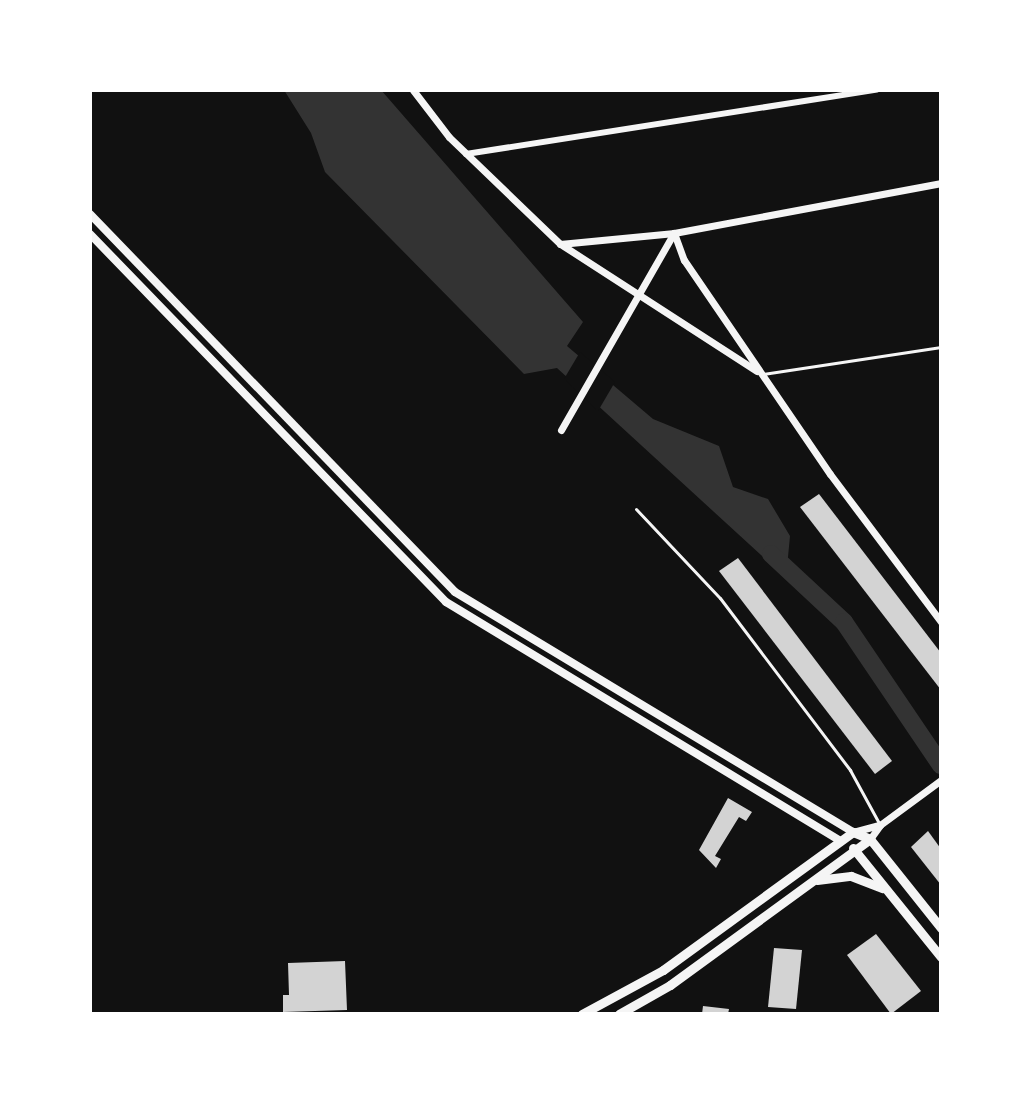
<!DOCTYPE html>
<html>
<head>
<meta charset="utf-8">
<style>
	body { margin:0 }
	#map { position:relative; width:1031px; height:1104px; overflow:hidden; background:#111; font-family:"PT Serif",serif }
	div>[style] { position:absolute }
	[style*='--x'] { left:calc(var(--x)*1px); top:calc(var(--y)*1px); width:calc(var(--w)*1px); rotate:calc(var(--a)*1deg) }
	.water>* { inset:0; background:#333 }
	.pier>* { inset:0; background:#111 }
	.river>* { height:18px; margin:-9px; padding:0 9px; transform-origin:9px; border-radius:9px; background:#333 }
	.building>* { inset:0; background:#d3d3d3 }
	.service>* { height:3px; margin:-1.5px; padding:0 1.5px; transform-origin:1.5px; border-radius:1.5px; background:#f5f5f5 }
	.minor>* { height:6px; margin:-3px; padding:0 3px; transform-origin:3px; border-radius:3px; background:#f5f5f5 }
	.tertiary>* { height:7px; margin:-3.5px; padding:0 3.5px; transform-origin:3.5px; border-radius:3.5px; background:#f5f5f5 }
	.secondary>* { height:8px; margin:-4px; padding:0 4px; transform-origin:4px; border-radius:4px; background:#f5f5f5 }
	.primary>* { height:9px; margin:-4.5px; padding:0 4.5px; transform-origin:4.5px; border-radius:4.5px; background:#f5f5f5 }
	span { translate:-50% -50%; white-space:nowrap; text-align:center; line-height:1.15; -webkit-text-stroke:6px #fff; paint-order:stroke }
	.frame { position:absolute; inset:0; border:92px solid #fff; pointer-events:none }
</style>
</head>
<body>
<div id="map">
	<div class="water">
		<i style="clip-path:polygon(284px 90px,381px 90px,583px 322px,567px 346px,653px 419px,719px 446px,733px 487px,768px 499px,790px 536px,786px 578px,557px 368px,524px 374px,325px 172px,311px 133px)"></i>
	</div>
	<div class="pier">
		<i style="clip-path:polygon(580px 352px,615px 382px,598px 411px,564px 379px)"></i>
	</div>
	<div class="river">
		<i style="--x:771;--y:554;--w:100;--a:43"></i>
		<i style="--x:844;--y:622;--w:173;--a:55.9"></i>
	</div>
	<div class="building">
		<i style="clip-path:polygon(819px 494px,941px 653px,941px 690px,800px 507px)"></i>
		<i style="clip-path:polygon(738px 558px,892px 761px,875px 774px,719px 571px)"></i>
		<i style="clip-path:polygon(728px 798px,752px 812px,746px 821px,739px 817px,715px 856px,721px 859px,716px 868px,699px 850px)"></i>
		<i style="clip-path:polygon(928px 831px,941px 849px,941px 885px,911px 847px)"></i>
		<i style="clip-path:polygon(876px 934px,921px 991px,891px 1014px,847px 955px)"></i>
		<i style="clip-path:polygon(774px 948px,802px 950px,796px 1009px,768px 1007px)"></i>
		<i style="clip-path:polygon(345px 961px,347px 1010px,283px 1012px,283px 995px,289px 995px,288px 963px)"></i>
		<i style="clip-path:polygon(703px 1006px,729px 1009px,728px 1014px,702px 1014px)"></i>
	</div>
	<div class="service">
		<i style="--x:763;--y:374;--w:180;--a:-8.6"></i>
		<i style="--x:636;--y:509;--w:122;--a:46.7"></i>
		<i style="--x:720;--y:598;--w:216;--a:52.9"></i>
		<i style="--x:850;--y:770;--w:63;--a:61.4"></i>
	</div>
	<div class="minor">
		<i style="--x:466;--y:154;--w:416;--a:-8.9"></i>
	</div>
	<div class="tertiary">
		<i style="--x:413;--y:90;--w:59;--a:52.5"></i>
		<i style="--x:449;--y:137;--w:154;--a:43.9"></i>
		<i style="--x:560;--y:244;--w:115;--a:-5.5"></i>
		<i style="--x:674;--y:233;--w:272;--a:-10.6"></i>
		<i style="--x:674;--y:233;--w:29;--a:70"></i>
		<i style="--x:684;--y:260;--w:259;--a:55.7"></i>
		<i style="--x:830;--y:474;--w:185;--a:53.1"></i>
		<i style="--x:562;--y:245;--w:232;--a:32.9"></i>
		<i style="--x:561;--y:430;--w:227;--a:-60.2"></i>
		<i style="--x:853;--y:832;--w:28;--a:-15"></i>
		<i style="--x:870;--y:839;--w:17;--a:-54"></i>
		<i style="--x:880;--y:825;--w:76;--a:-36.4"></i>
	</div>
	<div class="secondary">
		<i style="--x:90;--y:214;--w:525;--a:46"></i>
		<i style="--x:455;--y:592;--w:465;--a:31.1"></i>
		<i style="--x:90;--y:234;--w:512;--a:45.95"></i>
		<i style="--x:446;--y:602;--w:462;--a:31.2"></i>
	</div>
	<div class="primary">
		<i style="--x:853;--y:848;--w:140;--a:51.1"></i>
		<i style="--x:817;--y:880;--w:34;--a:-7"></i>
		<i style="--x:851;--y:876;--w:34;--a:21"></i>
		<i style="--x:582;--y:1014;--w:92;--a:-28.5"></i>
		<i style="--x:663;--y:970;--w:235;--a:-36"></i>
		<i style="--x:853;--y:832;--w:18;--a:22"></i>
		<i style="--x:870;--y:839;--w:114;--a:51.4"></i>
		<i style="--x:619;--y:1014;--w:59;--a:-29.6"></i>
		<i style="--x:670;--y:985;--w:248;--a:-36.1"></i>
	</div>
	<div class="frame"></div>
</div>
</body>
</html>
